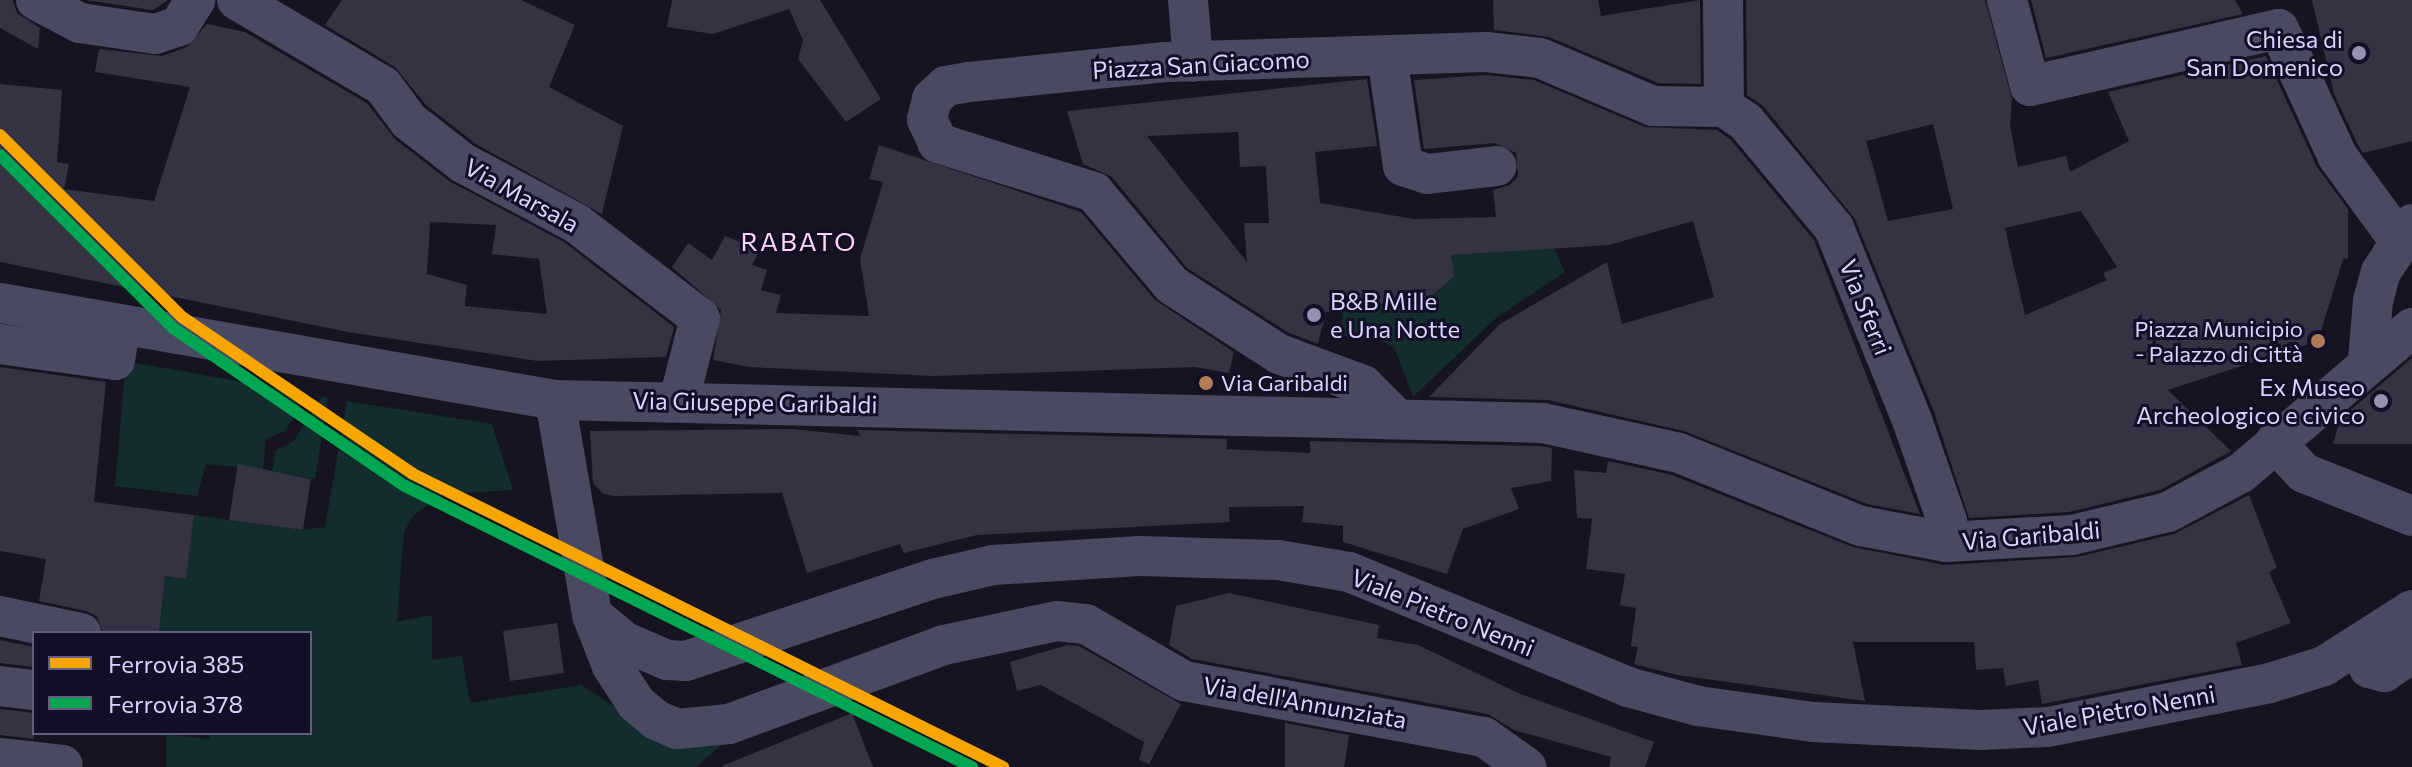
<!DOCTYPE html>
<html>
<head>
<meta charset="utf-8">
<style>
	body { margin:0 }
	#map { position:relative; width:2412px; height:767px; overflow:hidden; background:#161421; font-family:Commissioner,sans-serif }
	div>[style] { position:absolute }
	[style*='--x'] { left:calc(var(--x)*1px); top:calc(var(--y)*1px); width:calc(var(--w)*1px); rotate:calc(var(--a)*1deg) }
	.green>* { inset:0; background:#132c2d }
	.building>* { inset:0; background:#343243 }
	.minor>* { height:40px; margin:-20px; padding:0 20px; transform-origin:20px; border-radius:20px; background:#4a4962 }
	.rail-1>* { height:12px; margin:-6px; padding:0 6px; transform-origin:6px; border-radius:6px; background:#f7a600 }
	.rail-2>* { height:12px; margin:-6px; padding:0 6px; transform-origin:6px; border-radius:6px; background:#00a651 }
	.dots>* { width:22px; height:22px; translate:-50% -50%; box-sizing:border-box; border:4px solid #130f26; border-radius:50% }
	span { translate:-50% -50%; white-space:nowrap; text-align:center; line-height:1.15; -webkit-text-stroke:6px #130f26; paint-order:stroke }
	.bus-label { font-size:22px; color:#d9d4ff }
	.right { translate:-100% -50%; text-align:right }
	.left { translate:0 -50%; text-align:left }
	.poi-label { font-size:24px; color:#d9d4ff }
	.street-label { font-size:24px; color:#d9d4ff }
	.neighbourhood-label { font-size:26px; color:#ffd6f0; letter-spacing:2px }
	.legend { position:absolute; left:32px; top:631px; width:280px; height:104px; box-sizing:border-box; background:#130f26; border:2px solid #625e7d; margin:0; padding:10px 14px; list-style:none; font-size:24px; color:#d9d4ff }
	.legend li { display:flex; align-items:center; gap:16px; height:40px }
	.legend b { width:40px; border:2px solid #625e7d }
</style>
</head>
<body>
<div id="map">
	<div class="green">
		<i style="clip-path:polygon(1552px 244px,1565px 272px,1496px 318px,1413px 397px,1394px 347px,1374px 337px,1341px 336px,1342px 309px,1430px 297px,1455px 276px,1451px 255px)"></i>
		<i style="clip-path:polygon(126px 361px,309px 394px,285px 431px,266px 439px,263px 470px,206px 464px,197px 496px,115px 486px)"></i>
		<i style="clip-path:polygon(322px 397px,328px 398px,315px 479px,272px 471px,276px 450px,293px 442px)"></i>
		<i style="clip-path:polygon(347px 401px,492px 424px,513px 490px,443px 494px,413px 516px,404px 532px,397px 622px,432px 615px,432px 660px,462px 656px,470px 703px,581px 685px,661px 736px,727px 740px,696px 767px,166px 767px,166px 734px,209px 739px,210px 733px,310px 733px,310px 633px,159px 633px,165px 576px,185px 578px,194px 515px,303px 530px,325px 527px)"></i>
	</div>
	<div class="building">
		<i style="clip-path:polygon(0 0,13px 0,17px 13px,40px 28px,38px 49px,0 28px)"></i>
		<i style="clip-path:polygon(86px 0,168px 0,153px 10px)"></i>
		<i style="clip-path:polygon(342px 0,521px 0,575px 25px,549px 87px,623px 126px,602px 214px,476px 144px,426px 105px,395px 67px,325px 25px)"></i>
		<i style="clip-path:polygon(672px 0,820px 0,881px 99px,846px 122px,798px 59px,803px 40px,789px 9px,713px 34px,667px 27px)"></i>
		<i style="clip-path:polygon(1493px 0,1598px 0,1601px 16px,1700px 0,1701px 84px,1658px 83px,1549px 37px,1494px 30px)"></i>
		<i style="clip-path:polygon(evenodd,1746px 0,1985px 0,2012px 99px,2010px 125px,2018px 167px,2066px 156px,2070px 172px,2129px 141px,2108px 92px,2266px 56px,2317px 167px,2348px 209px,2348px 258px,2343px 259px,2318px 341px,2168px 390px,2231px 451px,2160px 490px,2069px 512px,1969px 518px,1934px 412px,1855px 219px,1764px 107px,1747px 95px,1746px 0,1933px 124px,1953px 209px,1888px 221px,1866px 141px,1933px 124px,1746px 0,2081px 211px,2117px 267px,2103px 273px,2107px 280px,2025px 315px,2005px 228px,2081px 211px)"></i>
		<i style="clip-path:polygon(2031px 0,2235px 0,2243px 14px,2046px 58px)"></i>
		<i style="clip-path:polygon(2312px 0,2412px 0,2412px 141px,2363px 153px,2358px 145px,2334px 94px)"></i>
		<i style="clip-path:polygon(evenodd,207px 24px,245px 32px,367px 103px,395px 139px,449px 181px,564px 242px,674px 327px,666px 357px,538px 361px,348px 332px,0 262px,0 84px,62px 90px,57px 162px,69px 164px,64px 189px,154px 201px,190px 87px,95px 72px,99px 49px,162px 56px,187px 47px,207px 24px,430px 222px,496px 225px,492px 254px,539px 259px,547px 314px,465px 306px,467px 285px,427px 274px,430px 222px)"></i>
		<i style="clip-path:polygon(evenodd,1485px 75px,1534px 80px,1645px 127px,1717px 130px,1730px 139px,1814px 240px,1920px 514px,1867px 504px,1684px 431px,1548px 400px,1429px 397px,1500px 324px,1607px 262px,1622px 324px,1714px 297px,1693px 221px,1609px 245px,1451px 255px,1455px 276px,1430px 297px,1326px 312px,1318px 344px,1289px 333px,1187px 268px,1112px 177px,1083px 164px,1067px 111px,1367px 79px,1377px 146px,1315px 152px,1320px 203px,1414px 219px,1496px 217px,1493px 190px,1510px 185px,1518px 176px,1516px 153px,1495px 143px,1424px 149px,1414px 80px,1485px 75px,1238px 132px,1240px 167px,1266px 166px,1269px 223px,1244px 223px,1247px 262px,1147px 136px,1238px 132px)"></i>
		<i style="clip-path:polygon(879px 145px,1081px 212px,1155px 300px,1234px 352px,1229px 373px,1195px 367px,934px 376px,749px 367px,713px 360px,721px 310px,672px 267px,688px 243px,712px 260px,725px 236px,760px 249px,752px 265px,767px 270px,761px 290px,781px 295px,776px 313px,869px 316px,860px 259px,883px 182px,869px 179px)"></i>
		<i style="clip-path:polygon(2412px 358px,2412px 444px,2333px 444px,2340px 419px)"></i>
		<i style="clip-path:polygon(0 367px,106px 382px,94px 502px,194px 515px,186px 579px,165px 576px,159px 633px,103px 633px,97px 616px,86px 611px,39px 601px,46px 559px,0 551px)"></i>
		<i style="clip-path:polygon(793px 429px,860px 436px,857px 430px,1227px 439px,1226px 449px,1310px 453px,1310px 441px,1540px 446px,1552px 448px,1551px 481px,1511px 488px,1519px 509px,1463px 529px,1447px 574px,1343px 542px,1343px 526px,1302px 522px,1304px 506px,1229px 507px,1230px 522px,977px 535px,904px 553px,900px 544px,807px 573px,782px 493px,615px 496px,603px 494px,593px 483px,590px 431px)"></i>
		<i style="clip-path:polygon(1608px 461px,1672px 475px,1853px 547px,1944px 565px,2077px 557px,2174px 534px,2249px 495px,2277px 568px,2269px 572px,2291px 623px,2236px 643px,2242px 665px,2042px 704px,2038px 680px,2006px 686px,2003px 668px,1976px 670px,1974px 642px,1853px 642px,1865px 701px,1677px 675px,1634px 664px,1638px 647px,1631px 646px,1636px 608px,1620px 605px,1625px 574px,1586px 569px,1592px 519px,1577px 518px,1574px 470px,1606px 473px)"></i>
		<i style="clip-path:polygon(238px 464px,311px 479px,303px 530px,229px 520px)"></i>
		<i style="clip-path:polygon(1229px 593px,1379px 625px,1377px 638px,1418px 645px,1518px 693px,1654px 742px,1645px 767px,1609px 767px,1611px 757px,1514px 730px,1488px 714px,1192px 659px,1169px 645px,1176px 606px)"></i>
		<i style="clip-path:polygon(557px 623px,564px 673px,510px 681px,503px 631px)"></i>
		<i style="clip-path:polygon(0 640px,34px 647px,34px 667px,0 663px)"></i>
		<i style="clip-path:polygon(1067px 645px,1079px 646px,1181px 704px,1149px 764px,1139px 760px,1144px 742px,1041px 685px,1017px 691px,1010px 662px)"></i>
		<i style="clip-path:polygon(0 709px,34px 713px,34px 739px,0 735px)"></i>
		<i style="clip-path:polygon(852px 713px,873px 767px,722px 767px,722px 766px)"></i>
		<i style="clip-path:polygon(1285px 723px,1349px 735px,1344px 767px,1285px 767px)"></i>
	</div>
	<div class="minor">
		<i style="--x:36;--y:0;--w:50;--a:27.6"></i>
		<i style="--x:80;--y:23;--w:76;--a:8.3"></i>
		<i style="--x:155;--y:34;--w:25;--a:-18"></i>
		<i style="--x:179;--y:26;--w:31;--a:-58"></i>
		<i style="--x:237;--y:0;--w:169;--a:30.5"></i>
		<i style="--x:383;--y:86;--w:44;--a:53.4"></i>
		<i style="--x:409;--y:121;--w:68;--a:37.9"></i>
		<i style="--x:463;--y:163;--w:128;--a:28"></i>
		<i style="--x:576;--y:223;--w:156;--a:37.5"></i>
		<i style="--x:700;--y:318;--w:85;--a:104.4"></i>
		<i style="--x:1188;--y:0;--w:62;--a:85.4"></i>
		<i style="--x:1723;--y:0;--w:107;--a:89.5"></i>
		<i style="--x:2007;--y:0;--w:89;--a:75"></i>
		<i style="--x:2030;--y:86;--w:255;--a:-12.9"></i>
		<i style="--x:2279;--y:29;--w:141;--a:65.3"></i>
		<i style="--x:2338;--y:157;--w:102;--a:53.8"></i>
		<i style="--x:1387;--y:55;--w:112;--a:81.8"></i>
		<i style="--x:1403;--y:166;--w:25;--a:18"></i>
		<i style="--x:1427;--y:174;--w:70;--a:-6.5"></i>
		<i style="--x:1724;--y:107;--w:27;--a:34"></i>
		<i style="--x:1746;--y:122;--w:138;--a:50.3"></i>
		<i style="--x:1834;--y:228;--w:207;--a:67.9"></i>
		<i style="--x:1912;--y:420;--w:107;--a:70.9"></i>
		<i style="--x:1947;--y:521;--w:21;--a:93"></i>
		<i style="--x:0;--y:303;--w:563;--a:9.91"></i>
		<i style="--x:555;--y:400;--w:988;--a:1.33"></i>
		<i style="--x:1543;--y:423;--w:139;--a:12.4"></i>
		<i style="--x:1679;--y:453;--w:196;--a:21.9"></i>
		<i style="--x:1861;--y:526;--w:86;--a:10.7"></i>
		<i style="--x:1946;--y:542;--w:126;--a:-3.2"></i>
		<i style="--x:2072;--y:535;--w:99;--a:-13.5"></i>
		<i style="--x:2168;--y:512;--w:83;--a:-28.1"></i>
		<i style="--x:2241;--y:473;--w:224;--a:-40.3"></i>
		<i style="--x:0;--y:344;--w:116;--a:7.9"></i>
		<i style="--x:115;--y:360;--w:32;--a:-81"></i>
		<i style="--x:2368;--y:360;--w:59;--a:-85.2"></i>
		<i style="--x:2373;--y:301;--w:30;--a:-75"></i>
		<i style="--x:2381;--y:272;--w:57;--a:-57.1"></i>
		<i style="--x:555;--y:400;--w:218;--a:80.2"></i>
		<i style="--x:592;--y:615;--w:55;--a:68.6"></i>
		<i style="--x:612;--y:666;--w:44;--a:57"></i>
		<i style="--x:636;--y:703;--w:26;--a:40"></i>
		<i style="--x:656;--y:720;--w:23;--a:23"></i>
		<i style="--x:677;--y:729;--w:52;--a:-5.5"></i>
		<i style="--x:729;--y:724;--w:229;--a:-20.2"></i>
		<i style="--x:944;--y:645;--w:116;--a:-12"></i>
		<i style="--x:1057;--y:621;--w:29;--a:6"></i>
		<i style="--x:1086;--y:624;--w:113;--a:30.2"></i>
		<i style="--x:1184;--y:681;--w:305;--a:10.6"></i>
		<i style="--x:1484;--y:737;--w:52;--a:35.5"></i>
		<i style="--x:1396;--y:418;--w:47;--a:-135"></i>
		<i style="--x:1363;--y:385;--w:90;--a:-159.7"></i>
		<i style="--x:1279;--y:354;--w:127;--a:-147.2"></i>
		<i style="--x:1172;--y:285;--w:121;--a:-130"></i>
		<i style="--x:1094;--y:192;--w:164;--a:-162.6"></i>
		<i style="--x:938;--y:143;--w:26;--a:-115"></i>
		<i style="--x:927;--y:119;--w:21;--a:-76"></i>
		<i style="--x:932;--y:99;--w:19;--a:-43"></i>
		<i style="--x:946;--y:86;--w:23;--a:-10"></i>
		<i style="--x:969;--y:82;--w:198;--a:-5.8"></i>
		<i style="--x:1166;--y:62;--w:320;--a:-1.8"></i>
		<i style="--x:1486;--y:52;--w:54;--a:6.3"></i>
		<i style="--x:1540;--y:58;--w:123;--a:23"></i>
		<i style="--x:1653;--y:106;--w:71;--a:0.8"></i>
		<i style="--x:2275;--y:442;--w:42;--a:46.9"></i>
		<i style="--x:2304;--y:473;--w:116;--a:21.7"></i>
		<i style="--x:592;--y:615;--w:43;--a:39.3"></i>
		<i style="--x:625;--y:642;--w:46;--a:23.2"></i>
		<i style="--x:667;--y:660;--w:19;--a:3"></i>
		<i style="--x:686;--y:661;--w:260;--a:-18.4"></i>
		<i style="--x:933;--y:579;--w:62;--a:-13.1"></i>
		<i style="--x:993;--y:565;--w:147;--a:-3.5"></i>
		<i style="--x:1140;--y:556;--w:138;--a:1.7"></i>
		<i style="--x:1278;--y:560;--w:72;--a:9.6"></i>
		<i style="--x:1349;--y:572;--w:302;--a:22.4"></i>
		<i style="--x:1628;--y:687;--w:73;--a:15.2"></i>
		<i style="--x:1698;--y:706;--w:116;--a:7.9"></i>
		<i style="--x:1813;--y:722;--w:168;--a:2.7"></i>
		<i style="--x:1981;--y:730;--w:67;--a:-2.6"></i>
		<i style="--x:2048;--y:727;--w:226;--a:-11.2"></i>
		<i style="--x:2270;--y:683;--w:57;--a:-17.5"></i>
		<i style="--x:2324;--y:666;--w:104;--a:-32.5"></i>
		<i style="--x:0;--y:616;--w:83;--a:11.9"></i>
		<i style="--x:2358;--y:647;--w:24;--a:62"></i>
		<i style="--x:2369;--y:668;--w:16;--a:15"></i>
		<i style="--x:2384;--y:672;--w:34;--a:-34"></i>
		<i style="--x:0;--y:686;--w:34;--a:7"></i>
		<i style="--x:0;--y:758;--w:63;--a:6.3"></i>
	</div>
	<div class="rail-1">
		<i style="--x:0;--y:135;--w:257;--a:45"></i>
		<i style="--x:182;--y:317;--w:279;--a:34.2"></i>
		<i style="--x:413;--y:474;--w:659;--a:26.41"></i>
	</div>
	<div class="rail-2">
		<i style="--x:0;--y:155;--w:245;--a:45"></i>
		<i style="--x:173;--y:328;--w:281;--a:34.3"></i>
		<i style="--x:405;--y:486;--w:633;--a:26.36"></i>
	</div>
	<div class="dots">
		<i style="left:2359px;top:53px;background:#9591b1"></i>
		<i style="left:1314px;top:315px;background:#9591b1"></i>
		<i style="left:2318px;top:341px;background:#b07c57"></i>
		<i style="left:1206px;top:383px;background:#b07c57"></i>
		<i style="left:2381px;top:401px;background:#9591b1"></i>
	</div>
	<div class="bus-label">
		<span class="right" style="left:2303px;top:341px">Piazza Municipio<br>- Palazzo di Città</span>
		<span class="left" style="left:1221px;top:383px">Via Garibaldi</span>
	</div>
	<div class="poi-label">
		<span class="right" style="left:2343px;top:53px">Chiesa di<br>San Domenico</span>
		<span class="left" style="left:1330px;top:315px">B&amp;B Mille<br>e Una Notte</span>
		<span class="right" style="left:2365px;top:401px">Ex Museo<br>Archeologico e civico</span>
	</div>
	<div class="street-label">
		<span style="left:1201px;top:64px;rotate:-3deg">Piazza San Giacomo</span>
		<span style="left:522px;top:195px;rotate:29deg">Via Marsala</span>
		<span style="left:1866px;top:307px;rotate:68deg">Via Sferri</span>
		<span style="left:755px;top:402px;rotate:1deg">Via Giuseppe Garibaldi</span>
		<span style="left:2031px;top:535px;rotate:-5deg">Via Garibaldi</span>
		<span style="left:1443px;top:612px;rotate:22deg">Viale Pietro Nenni</span>
		<span style="left:1305px;top:702px;rotate:10deg">Via dell'Annunziata</span>
		<span style="left:2119px;top:710px;rotate:-10deg">Viale Pietro Nenni</span>
	</div>
	<div class="neighbourhood-label">
		<span style="left:799px;top:241px">RABATO</span>
	</div>
	<ul class="legend">
	<li><b style="height:10px;background:#f7a600"></b>Ferrovia 385</li>
	<li><b style="height:10px;background:#00a651"></b>Ferrovia 378</li>
	</ul>
</div>
</body>
</html>
